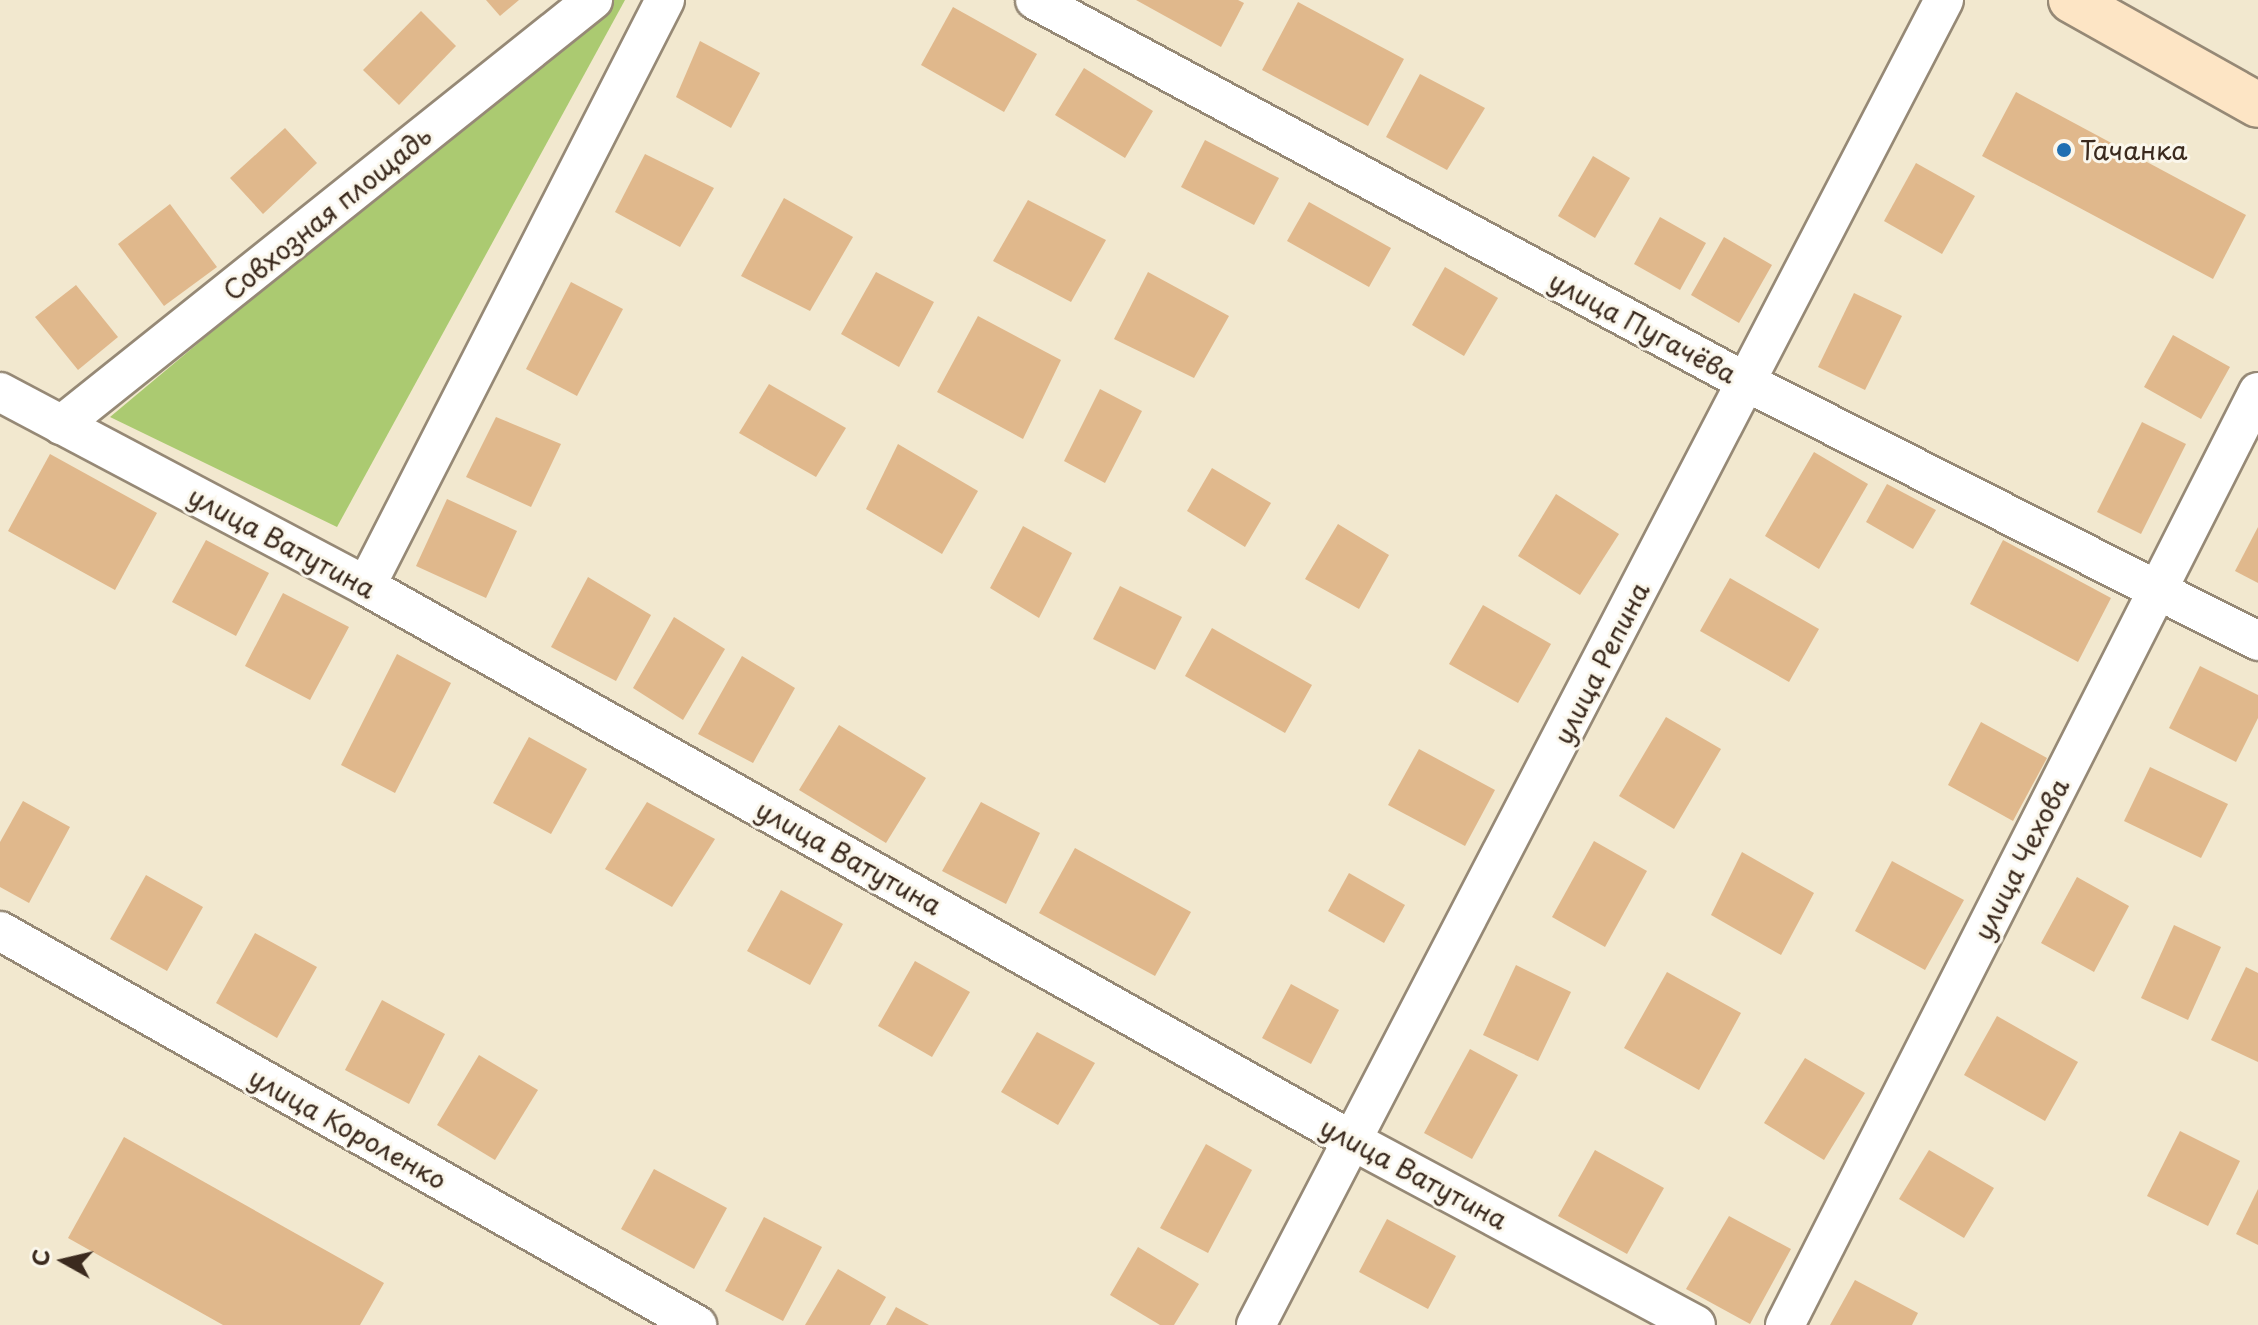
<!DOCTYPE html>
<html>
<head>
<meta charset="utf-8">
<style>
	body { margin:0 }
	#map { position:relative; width:2258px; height:1325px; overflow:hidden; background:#f2e8cf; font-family:"Playpen Sans",sans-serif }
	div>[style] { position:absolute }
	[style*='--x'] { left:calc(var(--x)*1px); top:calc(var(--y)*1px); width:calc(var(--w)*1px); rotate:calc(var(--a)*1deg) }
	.green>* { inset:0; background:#abca71 }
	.building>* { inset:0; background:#e0b88c }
	.roads { filter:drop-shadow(2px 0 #968976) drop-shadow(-2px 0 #968976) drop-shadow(0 2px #968976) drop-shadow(0 -2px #968976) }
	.street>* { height:38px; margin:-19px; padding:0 19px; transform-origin:19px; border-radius:19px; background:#fff }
	.secondary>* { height:44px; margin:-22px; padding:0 22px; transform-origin:22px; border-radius:22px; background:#fde5c5 }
	.dots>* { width:22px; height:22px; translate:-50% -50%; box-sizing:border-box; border:4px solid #fbf7ec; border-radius:50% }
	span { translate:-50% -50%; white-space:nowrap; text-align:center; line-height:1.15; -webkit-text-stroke:6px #fbf7ec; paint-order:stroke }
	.poi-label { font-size:26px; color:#3b2a1e }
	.left { translate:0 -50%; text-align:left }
	.street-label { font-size:26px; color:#3b2a1e }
	.north { position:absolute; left:24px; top:1221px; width:80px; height:80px; -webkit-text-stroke:6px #fbf7ec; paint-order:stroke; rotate:278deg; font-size:22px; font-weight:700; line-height:32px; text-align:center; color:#3b2a1e }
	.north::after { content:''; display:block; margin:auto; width:28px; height:36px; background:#3b2a1e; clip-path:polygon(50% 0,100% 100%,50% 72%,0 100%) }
</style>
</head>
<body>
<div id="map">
	<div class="green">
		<i style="clip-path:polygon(608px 0,625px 0,337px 527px,110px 417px)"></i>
	</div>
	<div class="building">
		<i style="clip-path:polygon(486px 0,519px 0,500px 16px)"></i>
		<i style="clip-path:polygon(1136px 0,1238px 0,1244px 3px,1221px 47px)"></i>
		<i style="clip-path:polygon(1298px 2px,1404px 59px,1368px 126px,1262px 70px)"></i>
		<i style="clip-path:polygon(953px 7px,1037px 54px,1004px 112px,921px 65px)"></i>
		<i style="clip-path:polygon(421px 11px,456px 46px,399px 105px,363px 70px)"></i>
		<i style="clip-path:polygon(700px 41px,760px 73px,731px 128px,676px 97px)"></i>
		<i style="clip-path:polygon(1084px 68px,1153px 111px,1125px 158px,1055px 115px)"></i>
		<i style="clip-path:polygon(1420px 74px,1485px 108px,1447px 170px,1386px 137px)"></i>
		<i style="clip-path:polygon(2016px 92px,2246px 215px,2213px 279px,1982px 156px)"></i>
		<i style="clip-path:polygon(285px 128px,317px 163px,263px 214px,230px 178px)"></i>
		<i style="clip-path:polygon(1205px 140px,1279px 178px,1254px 225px,1181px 187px)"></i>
		<i style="clip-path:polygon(645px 154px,714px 188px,680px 247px,615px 212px)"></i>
		<i style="clip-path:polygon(1593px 156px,1630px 178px,1595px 238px,1558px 216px)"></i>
		<i style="clip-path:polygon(1916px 163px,1975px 196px,1942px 254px,1884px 221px)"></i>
		<i style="clip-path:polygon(784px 198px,853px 237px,810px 311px,741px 276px)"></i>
		<i style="clip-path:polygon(1028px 200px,1106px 240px,1071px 302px,993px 261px)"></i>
		<i style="clip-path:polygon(1309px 202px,1391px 248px,1369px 287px,1287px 241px)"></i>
		<i style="clip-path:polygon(170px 204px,217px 267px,164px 306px,118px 244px)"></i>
		<i style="clip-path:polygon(1660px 217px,1706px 243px,1680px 290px,1634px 264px)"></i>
		<i style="clip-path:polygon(1724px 237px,1772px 265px,1739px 323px,1691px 295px)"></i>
		<i style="clip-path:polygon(1445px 267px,1498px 298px,1464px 356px,1412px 325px)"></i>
		<i style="clip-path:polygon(876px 272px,934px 302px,899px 367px,841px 334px)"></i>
		<i style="clip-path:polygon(1148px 272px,1229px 316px,1194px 378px,1114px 339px)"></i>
		<i style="clip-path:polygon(571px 282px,623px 309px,577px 396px,526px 369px)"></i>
		<i style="clip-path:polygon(76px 285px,118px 337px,78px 370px,35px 317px)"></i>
		<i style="clip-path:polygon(1854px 293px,1902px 316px,1865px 390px,1818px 367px)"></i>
		<i style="clip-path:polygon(978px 316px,1061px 360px,1023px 439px,937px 392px)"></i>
		<i style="clip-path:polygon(2173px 335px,2230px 367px,2201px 419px,2144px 387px)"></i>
		<i style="clip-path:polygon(769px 384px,846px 428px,816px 477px,739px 433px)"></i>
		<i style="clip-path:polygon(1100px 389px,1142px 411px,1105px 483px,1064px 461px)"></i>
		<i style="clip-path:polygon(496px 417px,561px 444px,531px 507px,466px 477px)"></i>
		<i style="clip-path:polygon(2142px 422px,2186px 444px,2141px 534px,2097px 512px)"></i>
		<i style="clip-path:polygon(898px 444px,978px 491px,942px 554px,866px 509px)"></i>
		<i style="clip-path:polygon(1814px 452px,1868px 484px,1819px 569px,1765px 536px)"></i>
		<i style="clip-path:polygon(50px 454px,157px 513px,115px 590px,8px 531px)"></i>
		<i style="clip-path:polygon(1212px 468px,1271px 503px,1245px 547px,1187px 511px)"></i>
		<i style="clip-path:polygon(1887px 484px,1936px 510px,1913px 549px,1866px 522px)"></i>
		<i style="clip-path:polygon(1556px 494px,1619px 534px,1580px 595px,1518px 556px)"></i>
		<i style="clip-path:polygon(447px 499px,517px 531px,486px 598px,416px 566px)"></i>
		<i style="clip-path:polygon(1338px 524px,1389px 555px,1359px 609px,1305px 579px)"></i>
		<i style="clip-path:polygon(1023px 526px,1072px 553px,1039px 618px,990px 588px)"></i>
		<i style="clip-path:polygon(2258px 527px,2258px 583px,2235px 571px)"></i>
		<i style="clip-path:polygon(206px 540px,269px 573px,236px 636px,172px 602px)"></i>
		<i style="clip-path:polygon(2003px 540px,2111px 598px,2078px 662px,1970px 604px)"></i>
		<i style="clip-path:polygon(588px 577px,651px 615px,616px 681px,551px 647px)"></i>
		<i style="clip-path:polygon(1730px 578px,1819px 629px,1789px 682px,1700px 631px)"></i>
		<i style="clip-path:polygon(1120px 586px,1182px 617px,1155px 670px,1093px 639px)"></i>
		<i style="clip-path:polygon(283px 593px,349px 627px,310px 700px,245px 666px)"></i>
		<i style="clip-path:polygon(1483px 605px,1551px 644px,1518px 703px,1449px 664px)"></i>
		<i style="clip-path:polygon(674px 617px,725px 649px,683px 720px,633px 688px)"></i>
		<i style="clip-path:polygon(1212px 628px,1312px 685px,1285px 733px,1185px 676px)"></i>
		<i style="clip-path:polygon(397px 654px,451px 683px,395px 793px,341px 765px)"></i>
		<i style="clip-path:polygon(742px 656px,795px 688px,753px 763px,698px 734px)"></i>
		<i style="clip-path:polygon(2200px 666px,2258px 695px,2258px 718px,2236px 762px,2169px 728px)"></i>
		<i style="clip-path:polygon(1666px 717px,1721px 749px,1674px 829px,1619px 796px)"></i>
		<i style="clip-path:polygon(1981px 722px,2047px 758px,2013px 821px,1948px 785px)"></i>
		<i style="clip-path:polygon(839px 725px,926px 778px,886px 843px,799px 790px)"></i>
		<i style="clip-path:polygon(529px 737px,587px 769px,551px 834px,493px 803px)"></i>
		<i style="clip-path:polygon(1419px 749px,1495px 790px,1465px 846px,1388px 805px)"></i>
		<i style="clip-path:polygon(2150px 767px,2228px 804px,2201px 858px,2124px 821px)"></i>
		<i style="clip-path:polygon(23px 801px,70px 827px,29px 903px,0 887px,0 842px)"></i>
		<i style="clip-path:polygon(647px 802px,715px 839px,672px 907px,605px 869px)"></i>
		<i style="clip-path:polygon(981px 802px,1040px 833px,1006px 904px,942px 871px)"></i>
		<i style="clip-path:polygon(1594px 841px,1647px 871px,1605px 947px,1552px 917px)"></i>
		<i style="clip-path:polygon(1075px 848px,1191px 912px,1155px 976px,1039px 913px)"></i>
		<i style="clip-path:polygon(1742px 852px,1814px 893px,1781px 955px,1711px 915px)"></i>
		<i style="clip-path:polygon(1892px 861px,1964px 900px,1925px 970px,1855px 931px)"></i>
		<i style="clip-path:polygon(1349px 873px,1405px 905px,1384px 943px,1328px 911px)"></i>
		<i style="clip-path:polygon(146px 875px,203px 907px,167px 971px,110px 939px)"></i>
		<i style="clip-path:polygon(2077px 877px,2129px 906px,2094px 972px,2041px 943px)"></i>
		<i style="clip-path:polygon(781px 890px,843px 924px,810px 985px,747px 951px)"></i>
		<i style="clip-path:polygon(2174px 925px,2221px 947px,2188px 1020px,2141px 998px)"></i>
		<i style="clip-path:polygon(255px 933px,317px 967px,277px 1038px,216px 1003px)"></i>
		<i style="clip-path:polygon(915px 961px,970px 992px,932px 1057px,878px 1026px)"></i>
		<i style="clip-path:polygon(1516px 965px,1571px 992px,1538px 1061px,1483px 1035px)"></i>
		<i style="clip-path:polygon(2246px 967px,2258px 973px,2258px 1062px,2211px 1040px)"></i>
		<i style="clip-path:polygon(1667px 972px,1741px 1013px,1699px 1090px,1624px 1048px)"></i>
		<i style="clip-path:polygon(1291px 984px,1339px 1010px,1311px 1064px,1262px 1038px)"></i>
		<i style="clip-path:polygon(382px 1000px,445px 1034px,409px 1104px,345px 1070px)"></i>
		<i style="clip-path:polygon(1997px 1016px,2078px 1062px,2045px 1121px,1964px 1075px)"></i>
		<i style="clip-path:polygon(1037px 1032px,1095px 1063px,1058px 1125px,1001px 1092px)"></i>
		<i style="clip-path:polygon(1470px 1049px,1518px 1075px,1472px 1159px,1424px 1133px)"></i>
		<i style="clip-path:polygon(479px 1055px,538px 1090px,495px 1160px,437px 1125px)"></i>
		<i style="clip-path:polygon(1805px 1058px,1865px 1093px,1824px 1160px,1764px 1123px)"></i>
		<i style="clip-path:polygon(2180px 1131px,2240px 1161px,2208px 1226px,2147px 1196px)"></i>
		<i style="clip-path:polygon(124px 1137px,384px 1283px,360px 1325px,223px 1325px,68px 1238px)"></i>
		<i style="clip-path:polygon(1206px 1144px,1252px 1170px,1208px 1253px,1160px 1228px)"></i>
		<i style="clip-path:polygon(1595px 1150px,1664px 1188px,1627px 1254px,1558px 1216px)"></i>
		<i style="clip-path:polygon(1929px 1150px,1994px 1188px,1964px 1238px,1899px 1199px)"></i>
		<i style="clip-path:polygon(654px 1169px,727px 1208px,694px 1269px,621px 1229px)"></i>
		<i style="clip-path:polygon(2258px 1189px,2258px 1245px,2236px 1234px)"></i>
		<i style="clip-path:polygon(1729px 1216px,1791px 1249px,1750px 1324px,1686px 1289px)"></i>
		<i style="clip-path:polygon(764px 1217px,822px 1247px,783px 1321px,725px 1291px)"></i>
		<i style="clip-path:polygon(1387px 1219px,1456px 1256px,1428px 1309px,1359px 1272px)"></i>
		<i style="clip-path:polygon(1138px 1247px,1199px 1284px,1174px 1325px,1160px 1325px,1110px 1295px)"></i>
		<i style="clip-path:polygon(838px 1269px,886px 1297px,870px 1325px,805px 1325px)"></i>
		<i style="clip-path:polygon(1855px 1280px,1918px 1313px,1912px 1325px,1830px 1325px)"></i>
		<i style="clip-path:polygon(896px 1307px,929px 1325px,886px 1325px)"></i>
	</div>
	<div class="roads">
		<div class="street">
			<i style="--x:1035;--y:0;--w:807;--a:28.25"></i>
			<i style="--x:1746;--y:382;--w:574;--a:26.83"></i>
			<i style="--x:0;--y:392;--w:414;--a:27.9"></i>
			<i style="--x:366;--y:586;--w:1132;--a:29.35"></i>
			<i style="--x:1353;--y:1141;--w:389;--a:28.2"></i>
			<i style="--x:61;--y:425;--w:681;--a:-38.62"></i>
			<i style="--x:366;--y:586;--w:658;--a:-62.97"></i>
			<i style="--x:0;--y:931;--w:801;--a:29.48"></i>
			<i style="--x:1256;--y:1325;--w:1493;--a:-62.56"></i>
			<i style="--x:1785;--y:1325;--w:1046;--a:-63.12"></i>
		</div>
		<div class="secondary">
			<i style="--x:2071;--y:0;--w:214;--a:29.3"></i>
		</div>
	</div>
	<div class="dots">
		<i style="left:2064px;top:150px;background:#1f6fb2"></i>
	</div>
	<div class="poi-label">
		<span class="left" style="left:2080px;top:150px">Тачанка</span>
	</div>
	<div class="street-label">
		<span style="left:327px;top:213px;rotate:-39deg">Совхозная площадь</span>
		<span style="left:1643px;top:327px;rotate:28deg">улица Пугачёва</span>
		<span style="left:282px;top:542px;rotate:28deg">улица Ватутина</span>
		<span style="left:1601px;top:663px;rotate:-63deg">улица Репина</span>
		<span style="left:849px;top:857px;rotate:29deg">улица Ватутина</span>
		<span style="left:2021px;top:859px;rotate:-63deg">улица Чехова</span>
		<span style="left:348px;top:1128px;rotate:29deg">улица Короленко</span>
		<span style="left:1414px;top:1173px;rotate:28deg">улица Ватутина</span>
	</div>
	<div class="north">С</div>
</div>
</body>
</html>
